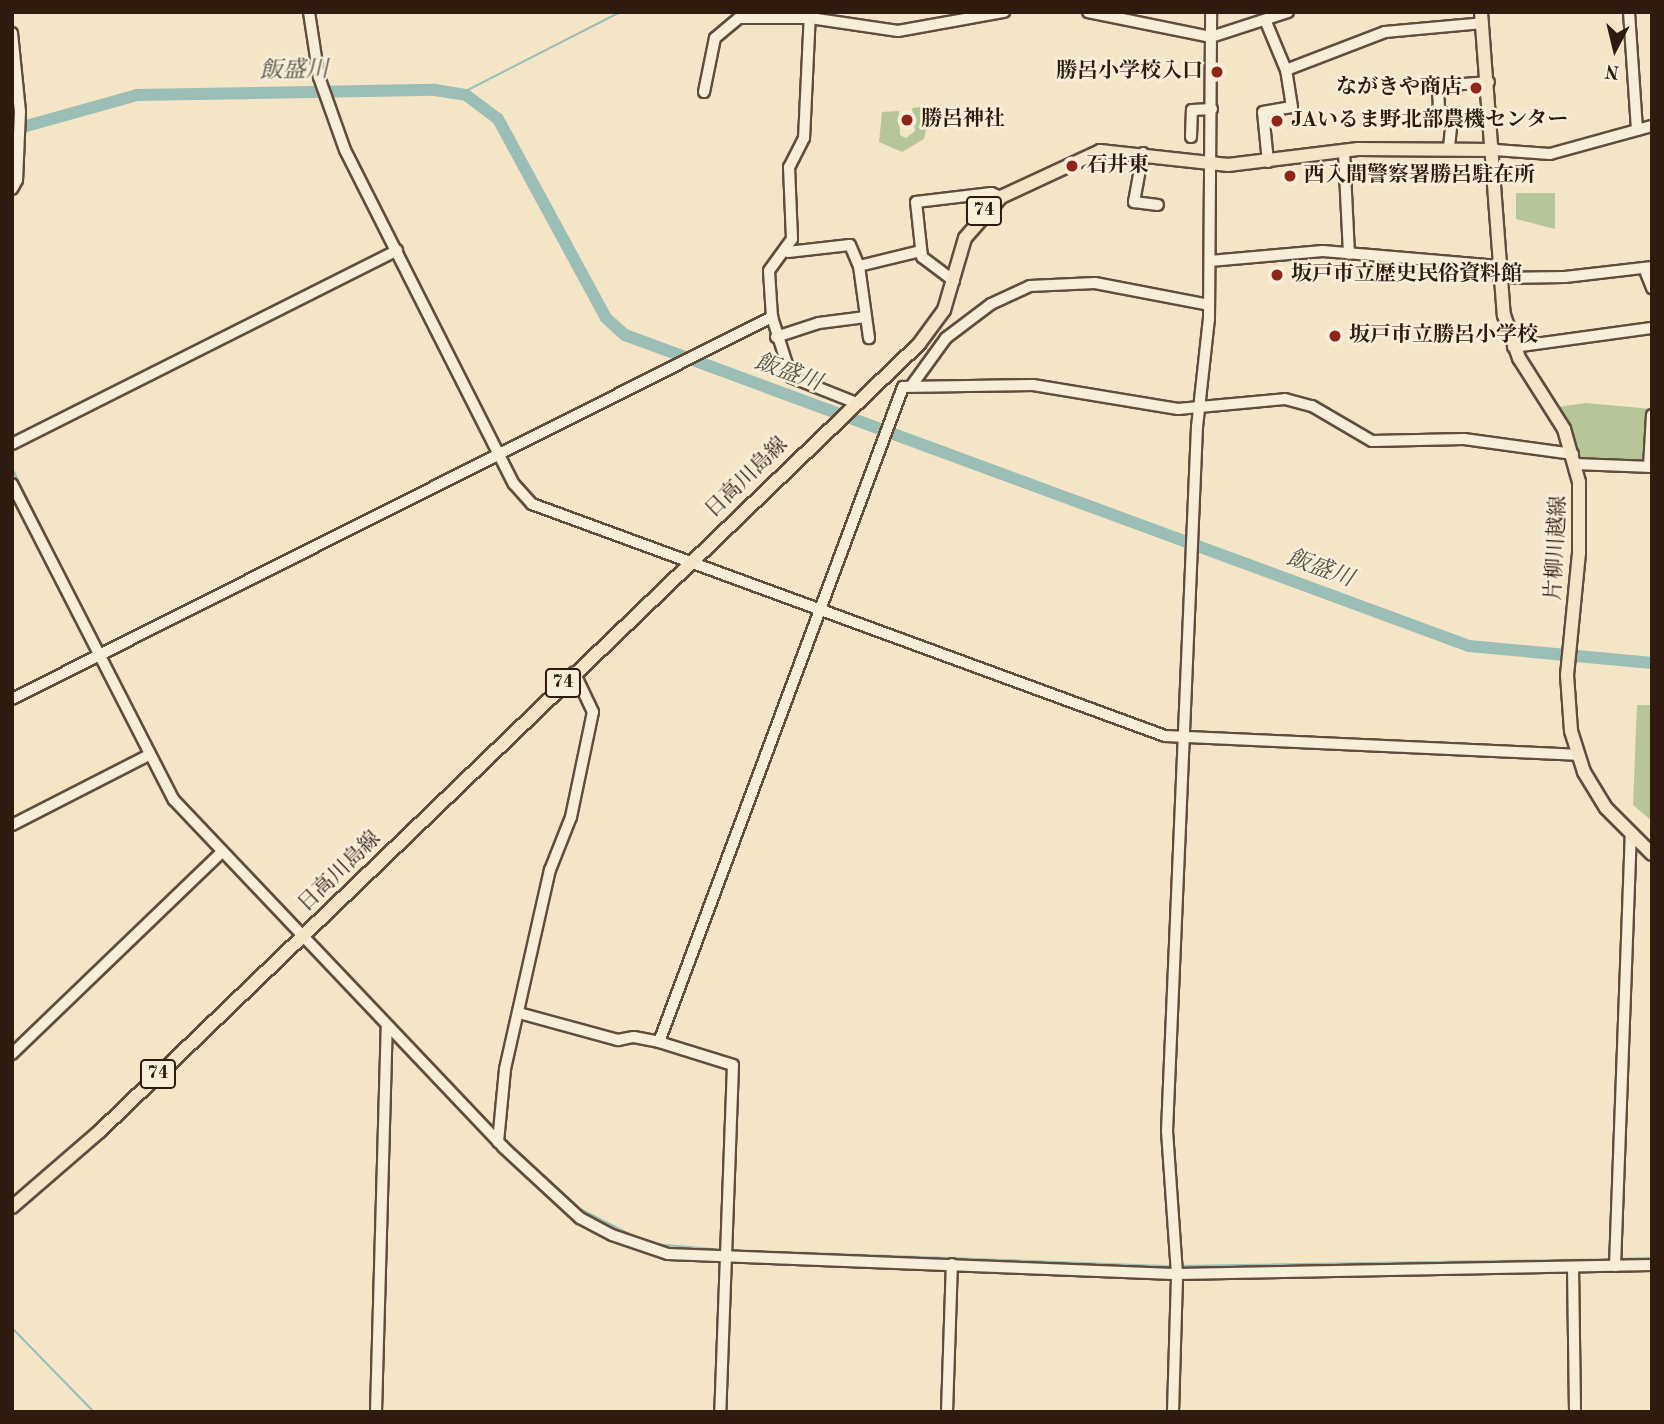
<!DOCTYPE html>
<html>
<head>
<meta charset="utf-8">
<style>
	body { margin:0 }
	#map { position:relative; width:1664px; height:1424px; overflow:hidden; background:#f3e5c6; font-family:"Old Standard TT","Noto Serif JP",serif }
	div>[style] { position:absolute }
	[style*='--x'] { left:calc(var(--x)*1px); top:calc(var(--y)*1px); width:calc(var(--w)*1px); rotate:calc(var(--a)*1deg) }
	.green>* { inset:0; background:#b6c698 }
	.stream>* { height:2px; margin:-1px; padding:0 1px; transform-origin:1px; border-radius:1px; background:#9bbfb6 }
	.river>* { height:12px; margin:-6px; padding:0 6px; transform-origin:6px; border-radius:6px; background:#9bbfb6 }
	.roads { filter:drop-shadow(2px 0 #604d3e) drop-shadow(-2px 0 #604d3e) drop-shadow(0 2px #604d3e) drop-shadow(0 -2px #604d3e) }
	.minor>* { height:10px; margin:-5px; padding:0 5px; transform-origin:5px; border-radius:5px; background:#f7eeda }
	.major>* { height:12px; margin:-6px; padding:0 6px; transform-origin:6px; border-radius:6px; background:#f3e5c6 }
	.dots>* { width:19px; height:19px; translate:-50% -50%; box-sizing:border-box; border:4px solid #f7eeda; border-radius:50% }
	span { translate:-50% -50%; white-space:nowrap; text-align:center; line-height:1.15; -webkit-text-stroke:5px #f7eeda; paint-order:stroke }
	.shield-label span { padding:2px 5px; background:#f7eeda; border:2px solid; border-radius:5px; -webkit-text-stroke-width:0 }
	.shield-label { font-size:19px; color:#2f1a10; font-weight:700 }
	.poi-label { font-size:21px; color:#2f1a10; font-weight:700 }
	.right { translate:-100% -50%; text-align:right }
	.left { translate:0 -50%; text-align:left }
	.street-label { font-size:21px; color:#2f1a10 }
	.water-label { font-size:23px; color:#55544a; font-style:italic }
	.frame { position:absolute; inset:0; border:14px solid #2f1a10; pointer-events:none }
	.north { position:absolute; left:1580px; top:14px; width:70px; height:70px; -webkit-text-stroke:5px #f7eeda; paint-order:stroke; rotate:187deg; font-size:19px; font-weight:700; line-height:28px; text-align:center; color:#2f1a10 }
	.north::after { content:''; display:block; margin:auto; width:24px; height:32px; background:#2f1a10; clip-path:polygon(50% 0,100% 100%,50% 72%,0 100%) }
</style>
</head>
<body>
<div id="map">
	<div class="green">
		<i style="clip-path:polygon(921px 107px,928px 121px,924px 139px,902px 152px,879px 142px,882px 112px,899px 111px,900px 135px,906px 138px,915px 131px,912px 108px)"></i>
		<i style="clip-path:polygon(1516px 193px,1555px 193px,1555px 229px,1516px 219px)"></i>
		<i style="clip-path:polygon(1586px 403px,1652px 409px,1652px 460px,1577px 457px,1557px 407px)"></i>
		<i style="clip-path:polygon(1637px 705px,1652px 705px,1652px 821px,1633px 805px)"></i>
	</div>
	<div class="stream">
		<i style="--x:460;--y:94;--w:180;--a:-27.1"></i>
		<i style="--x:12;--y:468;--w:202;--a:63.6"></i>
		<i style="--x:106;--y:657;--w:26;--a:62"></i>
		<i style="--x:374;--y:1004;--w:173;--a:45.9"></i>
		<i style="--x:507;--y:1142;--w:99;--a:42.5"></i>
		<i style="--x:580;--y:1209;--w:68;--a:26.9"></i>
		<i style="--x:653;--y:1244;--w:71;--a:4.8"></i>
		<i style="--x:729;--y:1250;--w:442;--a:2.1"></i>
		<i style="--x:1618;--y:1259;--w:34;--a:-2"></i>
		<i style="--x:1180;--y:1266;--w:432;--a:-0.9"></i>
		<i style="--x:12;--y:1328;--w:117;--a:45.7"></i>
	</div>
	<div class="river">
		<i style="--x:12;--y:130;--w:130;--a:-15.6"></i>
		<i style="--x:137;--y:95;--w:298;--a:-1"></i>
		<i style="--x:435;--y:90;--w:31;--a:9"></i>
		<i style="--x:466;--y:95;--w:40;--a:37"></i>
		<i style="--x:498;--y:119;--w:226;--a:61.5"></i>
		<i style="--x:606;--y:318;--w:25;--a:42"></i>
		<i style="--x:625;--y:335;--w:899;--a:20.23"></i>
		<i style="--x:1469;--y:646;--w:184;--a:5.3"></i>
	</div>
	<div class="roads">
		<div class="minor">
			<i style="--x:309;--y:12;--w:66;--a:81.3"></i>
			<i style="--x:319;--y:77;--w:77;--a:70.4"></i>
			<i style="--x:345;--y:150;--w:374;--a:63.2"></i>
			<i style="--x:514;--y:484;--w:27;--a:48"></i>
			<i style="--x:532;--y:504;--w:674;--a:20.13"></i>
			<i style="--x:1165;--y:736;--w:412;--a:2.6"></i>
			<i style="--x:810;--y:12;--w:126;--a:92.7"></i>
			<i style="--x:804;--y:138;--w:33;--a:117"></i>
			<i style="--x:789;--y:167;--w:72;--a:87.6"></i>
			<i style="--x:792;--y:239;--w:39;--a:126"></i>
			<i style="--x:769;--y:271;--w:46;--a:86.3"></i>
			<i style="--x:772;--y:317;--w:63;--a:72.4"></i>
			<i style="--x:791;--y:377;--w:68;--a:21.6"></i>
			<i style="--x:1088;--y:12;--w:126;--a:11.5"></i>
			<i style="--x:1211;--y:37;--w:81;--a:-18"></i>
			<i style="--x:1629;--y:12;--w:118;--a:86.1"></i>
			<i style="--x:1266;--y:22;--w:52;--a:67.4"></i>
			<i style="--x:1286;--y:70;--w:106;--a:-21"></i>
			<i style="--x:1385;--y:32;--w:98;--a:-5.2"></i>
			<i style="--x:12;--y:33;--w:79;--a:84.2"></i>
			<i style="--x:20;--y:112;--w:68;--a:92.5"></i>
			<i style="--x:17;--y:180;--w:10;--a:119"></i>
			<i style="--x:704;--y:92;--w:55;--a:-78.5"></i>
			<i style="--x:715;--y:38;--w:31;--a:-40"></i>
			<i style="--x:739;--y:18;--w:71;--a:0"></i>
			<i style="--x:810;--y:18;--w:89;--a:8.4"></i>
			<i style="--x:898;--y:31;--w:108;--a:-10.2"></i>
			<i style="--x:1191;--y:137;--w:27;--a:-88"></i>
			<i style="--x:1192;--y:110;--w:20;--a:-3"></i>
			<i style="--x:1449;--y:147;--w:30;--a:-84"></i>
			<i style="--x:1452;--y:117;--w:14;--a:-155"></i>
			<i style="--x:1439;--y:111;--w:25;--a:-92"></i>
			<i style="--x:1438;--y:86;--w:51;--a:-4.5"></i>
			<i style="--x:1495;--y:150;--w:55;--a:4.2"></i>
			<i style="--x:1550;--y:154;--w:106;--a:-15.4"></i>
			<i style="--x:1344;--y:152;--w:102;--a:87.2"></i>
			<i style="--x:1143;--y:153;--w:50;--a:100.4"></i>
			<i style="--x:1134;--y:202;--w:24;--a:7"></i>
			<i style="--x:1268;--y:162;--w:50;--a:-95.7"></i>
			<i style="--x:1263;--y:112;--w:29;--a:-10"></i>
			<i style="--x:1292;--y:107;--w:37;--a:-99"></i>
			<i style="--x:788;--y:252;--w:62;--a:-6.4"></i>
			<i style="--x:850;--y:245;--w:23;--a:67"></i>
			<i style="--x:859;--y:266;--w:73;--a:82.1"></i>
			<i style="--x:1210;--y:261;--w:113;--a:-5.1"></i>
			<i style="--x:1323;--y:251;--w:176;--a:4.9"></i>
			<i style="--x:859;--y:266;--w:64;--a:-13.6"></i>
			<i style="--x:1644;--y:268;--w:22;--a:68"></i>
			<i style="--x:1499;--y:278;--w:66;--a:-0.9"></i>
			<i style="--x:1565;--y:277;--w:88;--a:-6.6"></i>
			<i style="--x:954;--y:281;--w:40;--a:-143"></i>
			<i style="--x:922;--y:257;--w:55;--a:-96.2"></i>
			<i style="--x:916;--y:202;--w:76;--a:-6.8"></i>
			<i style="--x:991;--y:193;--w:11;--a:22"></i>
			<i style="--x:776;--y:337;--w:45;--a:-18"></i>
			<i style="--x:819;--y:323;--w:47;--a:-7.3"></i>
			<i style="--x:1513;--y:347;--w:140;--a:-7.8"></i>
			<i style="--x:912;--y:385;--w:58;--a:-54.1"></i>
			<i style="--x:946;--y:338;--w:56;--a:-37.1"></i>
			<i style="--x:991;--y:304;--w:43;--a:-24.8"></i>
			<i style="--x:1030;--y:286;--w:65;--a:-2.6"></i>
			<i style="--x:1095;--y:283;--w:116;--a:10.9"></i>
			<i style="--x:12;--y:444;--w:431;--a:-26.7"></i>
			<i style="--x:1575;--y:464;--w:77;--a:2.2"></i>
			<i style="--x:1649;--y:467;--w:52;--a:-86.7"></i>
			<i style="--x:12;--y:484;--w:355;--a:62.9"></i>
			<i style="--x:174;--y:800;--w:478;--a:46.5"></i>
			<i style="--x:503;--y:1147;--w:105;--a:42.7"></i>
			<i style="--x:580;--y:1218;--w:36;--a:28"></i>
			<i style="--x:612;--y:1235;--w:59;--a:18.7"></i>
			<i style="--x:668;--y:1254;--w:509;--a:2.25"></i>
			<i style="--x:1177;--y:1274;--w:475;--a:-1.1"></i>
			<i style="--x:12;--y:699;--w:851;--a:-26.69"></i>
			<i style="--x:12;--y:825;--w:154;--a:-27.1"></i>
			<i style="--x:519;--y:1013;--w:103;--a:15.3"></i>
			<i style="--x:618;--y:1040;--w:16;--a:-11"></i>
			<i style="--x:634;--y:1037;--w:25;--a:11"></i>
			<i style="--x:659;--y:1042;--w:77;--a:17.3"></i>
			<i style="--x:733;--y:1065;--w:347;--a:92.1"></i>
			<i style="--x:659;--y:1042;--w:699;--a:-69.57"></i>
			<i style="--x:903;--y:387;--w:130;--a:-0.9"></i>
			<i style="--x:1033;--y:385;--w:147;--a:9.4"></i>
			<i style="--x:1178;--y:409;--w:107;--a:-5.3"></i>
			<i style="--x:1285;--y:399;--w:28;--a:15"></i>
			<i style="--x:1312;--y:406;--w:69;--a:30.3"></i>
			<i style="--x:1372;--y:441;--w:92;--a:-1.2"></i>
			<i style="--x:1464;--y:439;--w:110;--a:7.8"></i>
			<i style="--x:12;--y:1054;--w:290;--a:-43.9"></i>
			<i style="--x:498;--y:1142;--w:73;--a:-84.5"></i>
			<i style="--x:505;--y:1069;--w:204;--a:-77.3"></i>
			<i style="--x:550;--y:870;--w:57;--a:-68.4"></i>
			<i style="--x:571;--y:817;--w:107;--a:-78.2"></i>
			<i style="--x:593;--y:712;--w:44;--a:-115.4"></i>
			<i style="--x:1615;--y:1266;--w:429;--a:-87.9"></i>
			<i style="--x:1573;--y:1267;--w:145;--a:89.2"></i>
			<i style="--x:376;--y:1412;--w:384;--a:-88.4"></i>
			<i style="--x:947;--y:1412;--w:148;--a:-88.1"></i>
			<i style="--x:1173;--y:1412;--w:138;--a:-88.3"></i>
			<i style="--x:1177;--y:1274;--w:143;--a:-94"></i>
			<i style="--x:1167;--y:1131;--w:705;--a:-87.56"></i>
			<i style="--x:1197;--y:427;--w:109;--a:-83.7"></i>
			<i style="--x:1209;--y:319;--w:307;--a:-89.6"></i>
		</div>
		<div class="major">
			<i style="--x:1481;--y:12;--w:304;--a:85.7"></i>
			<i style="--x:1504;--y:315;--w:46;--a:70.8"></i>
			<i style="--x:1519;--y:358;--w:84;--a:57.6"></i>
			<i style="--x:1564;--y:429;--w:55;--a:74.2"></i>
			<i style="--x:1579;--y:482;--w:71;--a:90"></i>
			<i style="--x:1579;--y:553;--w:123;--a:95.6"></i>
			<i style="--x:1567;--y:675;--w:56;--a:85.9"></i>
			<i style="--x:1571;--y:731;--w:43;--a:72.4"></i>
			<i style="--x:1584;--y:772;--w:42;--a:58.6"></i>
			<i style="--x:1606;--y:808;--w:65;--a:45"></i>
			<i style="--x:12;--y:1207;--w:116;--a:-40.8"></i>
			<i style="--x:100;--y:1131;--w:1136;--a:-43.86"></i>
			<i style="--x:919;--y:344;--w:42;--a:-53.7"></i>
			<i style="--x:944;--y:310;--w:75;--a:-73.7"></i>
			<i style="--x:965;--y:238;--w:55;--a:-48.7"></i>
			<i style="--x:1001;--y:197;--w:109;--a:-24.9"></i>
			<i style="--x:1100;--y:151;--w:129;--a:6.2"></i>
			<i style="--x:1228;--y:165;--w:131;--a:-7"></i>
			<i style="--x:1358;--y:149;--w:137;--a:0.4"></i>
		</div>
	</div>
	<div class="dots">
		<i style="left:1217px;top:72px;background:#8f2418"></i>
		<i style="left:1476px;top:88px;background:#8f2418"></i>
		<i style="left:907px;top:120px;background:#8f2418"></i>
		<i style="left:1277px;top:121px;background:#8f2418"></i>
		<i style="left:1072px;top:166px;background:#8f2418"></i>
		<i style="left:1290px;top:176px;background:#8f2418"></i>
		<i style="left:1277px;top:275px;background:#8f2418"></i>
		<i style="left:1335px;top:336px;background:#8f2418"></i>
	</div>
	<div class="shield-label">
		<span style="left:984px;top:211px">74</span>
		<span style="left:563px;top:683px">74</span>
		<span style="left:158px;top:1074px">74</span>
	</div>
	<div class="poi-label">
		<span class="right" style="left:1203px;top:72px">勝呂小学校入口</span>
		<span class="right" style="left:1462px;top:88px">ながきや商店</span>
		<span class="left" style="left:921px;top:120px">勝呂神社</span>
		<span class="left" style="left:1291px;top:121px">JAいるま野北部農機センター</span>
		<span class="left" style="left:1086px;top:166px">石井東</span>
		<span class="left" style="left:1304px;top:176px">西入間警察署勝呂駐在所</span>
		<span class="left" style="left:1291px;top:275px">坂戸市立歴史民俗資料館</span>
		<span class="left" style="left:1349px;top:336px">坂戸市立勝呂小学校</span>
	</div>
	<div class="street-label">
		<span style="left:747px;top:478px;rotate:-44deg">日高川島線</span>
		<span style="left:1557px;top:548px;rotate:-87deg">片柳川越線</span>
		<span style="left:340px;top:872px;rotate:-44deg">日高川島線</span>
	</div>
	<div class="water-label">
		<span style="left:294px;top:71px;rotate:-1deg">飯盛川</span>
		<span style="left:788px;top:373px;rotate:20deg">飯盛川</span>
		<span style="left:1320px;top:569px;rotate:20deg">飯盛川</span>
	</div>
	<div class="frame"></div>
	<div class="north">N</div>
</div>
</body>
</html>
